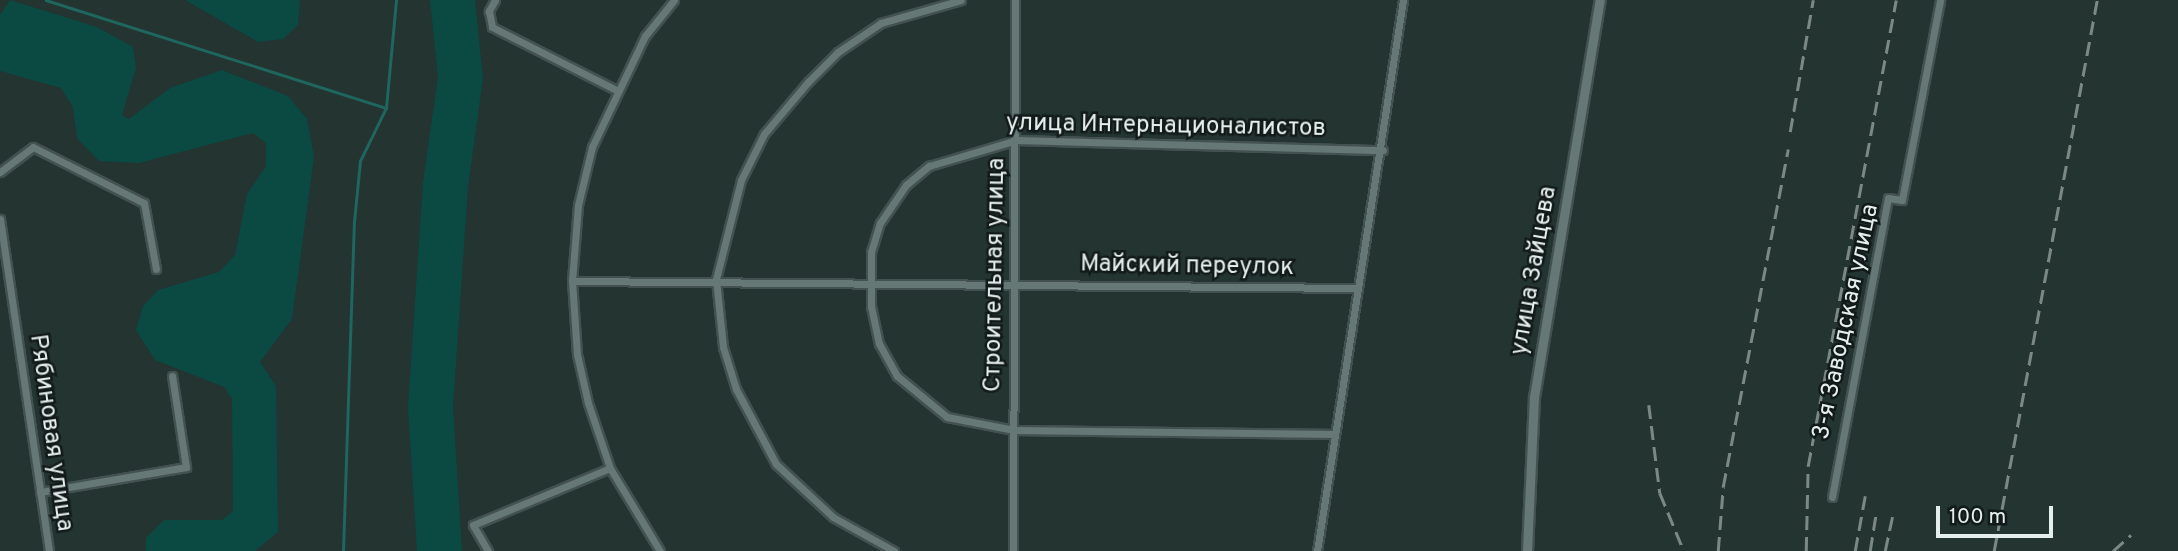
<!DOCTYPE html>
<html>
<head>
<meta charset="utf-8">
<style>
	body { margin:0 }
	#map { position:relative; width:2178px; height:551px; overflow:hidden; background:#233431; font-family:Overpass,sans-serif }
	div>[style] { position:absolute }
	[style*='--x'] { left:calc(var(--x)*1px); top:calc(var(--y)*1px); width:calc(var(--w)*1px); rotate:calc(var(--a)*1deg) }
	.green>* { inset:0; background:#0b4943 }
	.stream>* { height:2.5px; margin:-1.25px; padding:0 1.25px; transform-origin:1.25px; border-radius:1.25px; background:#1e665e }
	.roads { filter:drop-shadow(2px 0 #435250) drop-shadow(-2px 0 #435250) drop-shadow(0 2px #435250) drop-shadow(0 -2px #435250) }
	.minor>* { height:7px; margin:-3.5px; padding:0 3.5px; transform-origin:3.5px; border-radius:3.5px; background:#657875 }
	.tertiary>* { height:9px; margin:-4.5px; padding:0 4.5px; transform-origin:4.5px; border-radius:4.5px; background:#657875 }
	.rail>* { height:2.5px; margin-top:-1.25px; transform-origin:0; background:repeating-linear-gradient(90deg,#7b8886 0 14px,transparent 0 21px) }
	span { translate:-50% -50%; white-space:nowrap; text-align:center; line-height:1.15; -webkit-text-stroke:5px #121a19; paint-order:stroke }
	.street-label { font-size:24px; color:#e4eeec }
	.scale { position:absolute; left:1936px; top:506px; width:117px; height:32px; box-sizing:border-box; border:4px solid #e4eeec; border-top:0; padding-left:9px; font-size:21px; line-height:24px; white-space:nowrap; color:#e4eeec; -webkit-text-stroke:5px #121a19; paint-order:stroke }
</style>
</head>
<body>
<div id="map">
	<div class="green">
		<i style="clip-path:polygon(10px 0,97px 27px,133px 47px,136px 68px,122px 115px,129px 119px,170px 88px,222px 70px,288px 96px,307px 119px,314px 157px,292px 319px,260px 362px,276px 386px,278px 532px,255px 551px,146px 551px,146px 538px,164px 520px,222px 520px,233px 511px,232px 399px,224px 387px,155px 360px,136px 330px,143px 306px,158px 290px,219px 272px,235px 255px,247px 194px,266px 166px,266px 143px,253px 133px,139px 163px,99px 161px,77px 138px,73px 107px,61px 88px,0 71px,0 15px)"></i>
		<i style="clip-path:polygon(185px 0,300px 0,298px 25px,283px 39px,258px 42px)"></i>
		<i style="clip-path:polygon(430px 0,475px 0,483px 78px,468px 187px,453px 407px,462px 551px,417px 551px,408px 407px,423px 182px,438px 77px)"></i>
	</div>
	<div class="stream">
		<i style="--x:46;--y:0;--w:357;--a:17.6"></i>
		<i style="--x:343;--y:551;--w:329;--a:-88.1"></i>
		<i style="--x:354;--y:222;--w:61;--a:-84.4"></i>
		<i style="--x:360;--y:161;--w:59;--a:-63.9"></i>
		<i style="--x:386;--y:108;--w:108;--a:-84.7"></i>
	</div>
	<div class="roads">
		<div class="minor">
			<i style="--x:495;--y:0;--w:13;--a:119"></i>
			<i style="--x:489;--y:11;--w:16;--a:79"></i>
			<i style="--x:492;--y:27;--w:139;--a:26.9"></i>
			<i style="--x:0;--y:172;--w:41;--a:-37.1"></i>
			<i style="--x:33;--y:147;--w:124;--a:26.8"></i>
			<i style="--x:144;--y:203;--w:67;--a:79.7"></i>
			<i style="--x:0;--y:219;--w:336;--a:81.6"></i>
			<i style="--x:572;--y:281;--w:784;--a:0.51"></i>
			<i style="--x:1335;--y:434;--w:321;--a:-179.3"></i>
			<i style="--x:1014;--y:430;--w:68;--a:-169"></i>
			<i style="--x:947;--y:417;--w:65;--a:-140.6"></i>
			<i style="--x:897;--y:376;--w:37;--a:-119"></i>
			<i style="--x:879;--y:344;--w:38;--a:-102"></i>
			<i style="--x:871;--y:307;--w:55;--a:-90"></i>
			<i style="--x:871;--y:252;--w:30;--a:-73"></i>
			<i style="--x:880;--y:223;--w:46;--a:-55.6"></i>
			<i style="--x:906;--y:185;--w:30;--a:-40"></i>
			<i style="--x:929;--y:166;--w:92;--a:-16.5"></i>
			<i style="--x:1017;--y:140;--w:366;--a:1.6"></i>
			<i style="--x:40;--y:492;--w:148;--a:-9.7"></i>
			<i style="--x:186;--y:467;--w:92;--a:-98.7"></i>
			<i style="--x:1832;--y:497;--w:304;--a:-79.4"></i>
			<i style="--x:1888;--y:198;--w:14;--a:8"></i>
			<i style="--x:1902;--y:200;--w:204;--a:-79.2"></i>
			<i style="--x:488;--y:551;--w:30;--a:-120"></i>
			<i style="--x:473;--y:525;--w:148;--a:-22.6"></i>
			<i style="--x:660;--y:551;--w:97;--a:-121.1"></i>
			<i style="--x:610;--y:468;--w:69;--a:-108.7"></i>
			<i style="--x:588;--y:403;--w:50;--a:-102.7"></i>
			<i style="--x:577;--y:354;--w:73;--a:-93.9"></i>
			<i style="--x:572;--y:281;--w:76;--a:-85.5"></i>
			<i style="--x:578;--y:205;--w:60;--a:-76.4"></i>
			<i style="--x:592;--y:147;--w:123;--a:-64.5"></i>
			<i style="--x:645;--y:36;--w:46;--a:-51.1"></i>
			<i style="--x:894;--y:551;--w:70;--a:-150.9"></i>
			<i style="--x:833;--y:517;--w:78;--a:-137.1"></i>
			<i style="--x:776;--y:464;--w:85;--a:-118.1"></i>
			<i style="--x:736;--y:389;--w:44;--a:-107.2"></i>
			<i style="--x:723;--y:347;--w:68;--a:-95.9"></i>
			<i style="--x:716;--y:279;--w:102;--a:-75.8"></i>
			<i style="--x:741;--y:180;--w:51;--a:-63.4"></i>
			<i style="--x:764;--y:134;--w:68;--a:-49.8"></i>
			<i style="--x:808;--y:82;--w:42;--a:-45"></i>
			<i style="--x:838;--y:52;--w:52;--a:-34"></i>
			<i style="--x:881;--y:23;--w:83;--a:-16"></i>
			<i style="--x:1013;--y:551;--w:551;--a:-89.79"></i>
			<i style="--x:1317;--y:551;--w:558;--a:-81.13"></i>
		</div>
		<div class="tertiary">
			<i style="--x:1527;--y:551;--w:154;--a:-87.4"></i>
			<i style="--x:1534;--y:397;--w:402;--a:-80.6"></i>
		</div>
	</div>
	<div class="rail">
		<i style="--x:1790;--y:132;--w:134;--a:-80.1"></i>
		<i style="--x:1649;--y:405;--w:89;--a:82.9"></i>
		<i style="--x:1660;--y:493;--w:63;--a:67.5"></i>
		<i style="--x:1718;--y:551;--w:64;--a:-85.5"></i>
		<i style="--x:1723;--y:487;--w:344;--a:-79.1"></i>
		<i style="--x:1806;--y:551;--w:85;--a:-88.7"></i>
		<i style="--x:1808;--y:466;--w:474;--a:-79.3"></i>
		<i style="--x:1855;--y:551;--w:56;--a:-79.7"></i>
		<i style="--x:1870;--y:551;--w:38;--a:-81"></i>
		<i style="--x:1885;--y:551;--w:35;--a:-78"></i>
		<i style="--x:1994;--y:551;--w:561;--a:-79.41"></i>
		<i style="--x:2113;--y:551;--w:24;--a:-42"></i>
	</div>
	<div class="street-label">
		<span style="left:1166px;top:127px;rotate:1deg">улица Интернационалистов</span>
		<span style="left:1187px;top:267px;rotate:1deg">Майский переулок</span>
		<span style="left:1535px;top:271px;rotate:-80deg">улица Зайцева</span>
		<span style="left:996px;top:275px;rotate:-89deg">Строительная улица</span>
		<span style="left:1847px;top:322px;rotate:-78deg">3-я Заводская улица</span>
		<span style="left:50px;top:433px;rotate:82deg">Рябиновая улица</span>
	</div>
	<div class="scale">100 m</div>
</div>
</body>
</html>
